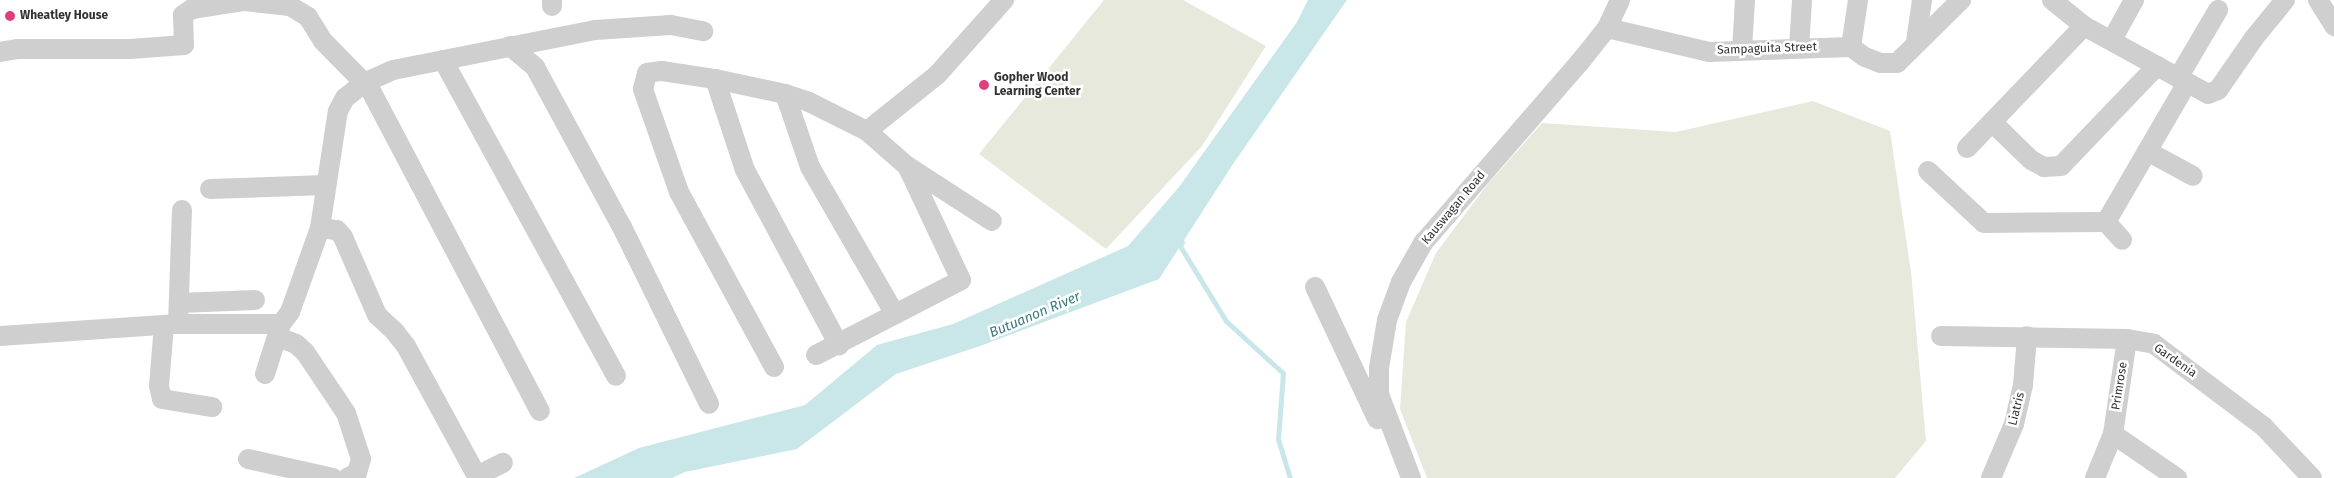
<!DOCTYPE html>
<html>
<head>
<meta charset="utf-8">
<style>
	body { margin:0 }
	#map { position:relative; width:2334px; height:478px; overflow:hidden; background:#fff; font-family:"Fira Sans",sans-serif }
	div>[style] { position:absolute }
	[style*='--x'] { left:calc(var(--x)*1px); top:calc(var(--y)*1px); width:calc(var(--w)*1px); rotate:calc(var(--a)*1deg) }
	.green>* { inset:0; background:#e7e9dc }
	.water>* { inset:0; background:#c9e7e9 }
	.stream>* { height:5px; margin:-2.5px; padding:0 2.5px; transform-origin:2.5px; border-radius:2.5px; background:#c9e7e9 }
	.minor>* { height:20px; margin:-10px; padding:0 10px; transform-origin:10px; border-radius:10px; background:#cfcfcf }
	.dots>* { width:14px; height:14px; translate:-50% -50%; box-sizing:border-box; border:2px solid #fff; border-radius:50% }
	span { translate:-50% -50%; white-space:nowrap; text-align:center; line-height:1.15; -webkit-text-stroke:5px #fff; paint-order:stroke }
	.poi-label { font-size:12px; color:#323232; font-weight:700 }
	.left { translate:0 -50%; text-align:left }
	.street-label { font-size:12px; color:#323232 }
	.water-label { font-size:14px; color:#3b7b80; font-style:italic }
</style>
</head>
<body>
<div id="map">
	<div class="green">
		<i style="clip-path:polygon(1104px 0,1183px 0,1266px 46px,1202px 146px,1106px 249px,979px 154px)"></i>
		<i style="clip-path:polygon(1813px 101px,1890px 131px,1911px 272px,1926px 441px,1895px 478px,1427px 478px,1400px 409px,1406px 322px,1436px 253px,1487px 185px,1542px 123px,1676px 132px)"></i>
	</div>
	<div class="water">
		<i style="clip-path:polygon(1308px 0,1347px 0,1233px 164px,1159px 279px,980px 346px,896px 374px,797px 449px,685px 472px,672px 478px,574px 478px,639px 448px,805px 405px,877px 345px,953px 324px,1128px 246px,1179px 187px,1297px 22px)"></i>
	</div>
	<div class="stream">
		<i style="--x:1182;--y:242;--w:4;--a:117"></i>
		<i style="--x:1180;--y:246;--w:88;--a:58.5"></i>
		<i style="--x:1226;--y:321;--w:77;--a:42.4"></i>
		<i style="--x:1283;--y:373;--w:66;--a:94.3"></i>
		<i style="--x:1278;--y:439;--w:41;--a:72.9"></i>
	</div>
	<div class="minor">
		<i style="--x:2052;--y:0;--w:41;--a:39.1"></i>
		<i style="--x:2084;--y:26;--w:141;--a:28.7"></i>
		<i style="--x:2208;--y:94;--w:11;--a:-22"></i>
		<i style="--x:2218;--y:90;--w:63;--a:-55.3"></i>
		<i style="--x:2254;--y:38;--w:49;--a:-50.8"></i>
		<i style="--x:2318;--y:0;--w:31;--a:58"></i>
		<i style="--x:552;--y:6;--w:6;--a:-90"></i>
		<i style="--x:1607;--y:28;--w:105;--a:13.2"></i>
		<i style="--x:1709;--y:52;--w:142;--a:-2"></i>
		<i style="--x:1851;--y:47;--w:17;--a:36"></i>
		<i style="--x:1865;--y:57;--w:17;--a:21"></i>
		<i style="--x:1881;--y:63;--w:16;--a:0"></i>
		<i style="--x:1897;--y:63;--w:90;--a:-44.5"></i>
		<i style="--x:2112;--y:40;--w:46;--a:-61.2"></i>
		<i style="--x:1916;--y:42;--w:42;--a:-81.9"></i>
		<i style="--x:510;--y:46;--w:33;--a:40"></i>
		<i style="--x:535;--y:67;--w:182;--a:61.5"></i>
		<i style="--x:622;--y:227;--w:197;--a:63.8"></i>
		<i style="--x:1851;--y:47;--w:48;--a:-81.5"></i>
		<i style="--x:1799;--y:48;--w:48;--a:-86.4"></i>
		<i style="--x:1742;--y:50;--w:50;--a:-86.6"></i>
		<i style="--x:0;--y:52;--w:17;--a:-10"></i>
		<i style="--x:17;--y:49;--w:113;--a:0"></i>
		<i style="--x:130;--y:49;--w:54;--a:-4.2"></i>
		<i style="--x:184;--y:45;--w:30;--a:-92"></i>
		<i style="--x:183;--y:15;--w:11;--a:-34"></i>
		<i style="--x:192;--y:9;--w:53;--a:-8.7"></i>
		<i style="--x:244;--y:1;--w:46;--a:6.2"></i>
		<i style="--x:290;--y:6;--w:21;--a:31"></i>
		<i style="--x:308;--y:17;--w:28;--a:58"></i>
		<i style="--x:323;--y:41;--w:67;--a:45.6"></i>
		<i style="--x:370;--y:89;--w:364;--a:62.2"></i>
		<i style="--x:443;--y:60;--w:360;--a:61.3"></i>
		<i style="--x:2178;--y:78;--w:79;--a:-59.5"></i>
		<i style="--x:715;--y:79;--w:96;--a:71.8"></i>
		<i style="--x:745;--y:170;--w:199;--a:61.8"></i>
		<i style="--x:785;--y:94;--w:77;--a:71.1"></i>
		<i style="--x:810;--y:167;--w:170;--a:60"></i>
		<i style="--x:1993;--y:123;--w:53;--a:44.2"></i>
		<i style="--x:2031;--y:160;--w:15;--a:28"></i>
		<i style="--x:2044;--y:167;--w:17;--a:-3"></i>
		<i style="--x:2061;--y:166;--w:139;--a:-46.2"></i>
		<i style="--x:867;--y:131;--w:90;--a:-38.7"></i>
		<i style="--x:937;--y:75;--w:101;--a:-48.2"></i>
		<i style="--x:1967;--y:148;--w:169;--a:-46.2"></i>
		<i style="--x:2147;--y:151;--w:52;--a:28.5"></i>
		<i style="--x:1928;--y:171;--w:76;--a:42.9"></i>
		<i style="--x:1984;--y:223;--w:122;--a:-0.5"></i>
		<i style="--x:2106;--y:222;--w:161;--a:-59.8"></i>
		<i style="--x:210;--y:189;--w:116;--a:-2"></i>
		<i style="--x:2106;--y:222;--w:24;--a:48"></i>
		<i style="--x:320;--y:228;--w:17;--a:7"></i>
		<i style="--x:337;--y:230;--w:9;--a:49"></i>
		<i style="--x:343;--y:237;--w:85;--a:66.4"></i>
		<i style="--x:377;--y:315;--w:25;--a:43"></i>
		<i style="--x:395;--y:332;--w:18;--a:52"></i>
		<i style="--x:406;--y:346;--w:148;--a:61.4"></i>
		<i style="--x:477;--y:476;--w:29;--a:-27"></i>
		<i style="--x:1315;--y:287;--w:146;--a:64.8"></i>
		<i style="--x:179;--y:303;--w:76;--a:-2.3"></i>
		<i style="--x:178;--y:324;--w:114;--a:-88"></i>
		<i style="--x:164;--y:325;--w:61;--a:94.7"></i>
		<i style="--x:159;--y:386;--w:13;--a:77"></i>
		<i style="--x:162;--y:399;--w:51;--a:9.1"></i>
		<i style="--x:0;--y:336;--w:178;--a:-3.9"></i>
		<i style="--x:178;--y:324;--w:103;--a:0"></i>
		<i style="--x:1941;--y:336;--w:186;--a:0.9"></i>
		<i style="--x:2127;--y:339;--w:27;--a:10"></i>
		<i style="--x:2154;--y:344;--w:138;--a:37"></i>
		<i style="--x:2264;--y:427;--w:70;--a:46.7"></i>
		<i style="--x:278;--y:337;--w:19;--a:21"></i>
		<i style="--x:296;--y:344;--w:12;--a:42"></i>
		<i style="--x:305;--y:352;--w:73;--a:56.1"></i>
		<i style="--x:346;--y:413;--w:48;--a:71.9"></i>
		<i style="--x:361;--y:459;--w:15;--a:106"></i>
		<i style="--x:357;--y:473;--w:11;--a:153"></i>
		<i style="--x:816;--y:355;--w:163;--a:-27.3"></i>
		<i style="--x:961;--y:280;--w:126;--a:-115.3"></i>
		<i style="--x:774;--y:367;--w:199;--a:-118.5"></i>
		<i style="--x:679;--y:192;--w:109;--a:-109.3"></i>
		<i style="--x:643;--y:89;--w:16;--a:-76"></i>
		<i style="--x:647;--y:73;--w:15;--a:-8"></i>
		<i style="--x:662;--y:71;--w:54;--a:8.6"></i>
		<i style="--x:715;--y:79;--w:72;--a:12.1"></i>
		<i style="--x:785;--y:94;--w:25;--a:18"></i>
		<i style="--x:809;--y:102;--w:65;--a:26.6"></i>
		<i style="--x:867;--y:131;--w:53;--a:41.2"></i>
		<i style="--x:907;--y:166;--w:101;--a:32.9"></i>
		<i style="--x:265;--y:374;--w:52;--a:-72.3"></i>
		<i style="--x:281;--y:324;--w:15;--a:-53"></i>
		<i style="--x:290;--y:312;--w:89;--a:-70.3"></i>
		<i style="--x:320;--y:228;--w:118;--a:-81.3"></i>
		<i style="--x:338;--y:111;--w:15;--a:-62"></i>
		<i style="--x:345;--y:98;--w:24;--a:-38"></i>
		<i style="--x:364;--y:83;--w:32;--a:-24"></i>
		<i style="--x:393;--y:70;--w:206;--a:-11.2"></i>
		<i style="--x:595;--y:30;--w:76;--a:-3.8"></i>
		<i style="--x:671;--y:25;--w:33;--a:11"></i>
		<i style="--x:2113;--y:434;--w:78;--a:34.5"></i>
		<i style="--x:248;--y:459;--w:87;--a:12.6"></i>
		<i style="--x:1411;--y:478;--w:90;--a:-110.9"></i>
		<i style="--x:1379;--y:394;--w:26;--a:-90"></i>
		<i style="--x:1379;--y:368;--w:49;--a:-80.5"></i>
		<i style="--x:1387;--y:320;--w:40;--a:-69.8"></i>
		<i style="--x:1401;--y:282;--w:45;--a:-60.6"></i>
		<i style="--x:1423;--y:243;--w:240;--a:-49.1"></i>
		<i style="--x:1580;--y:62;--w:43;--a:-51.5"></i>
		<i style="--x:1607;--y:28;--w:31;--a:-65"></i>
		<i style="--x:1991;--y:478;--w:59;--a:-66.9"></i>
		<i style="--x:2014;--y:424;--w:40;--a:-77"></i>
		<i style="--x:2023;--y:385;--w:49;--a:-85.3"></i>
		<i style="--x:2095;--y:478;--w:48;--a:-67.8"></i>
		<i style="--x:2113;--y:434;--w:96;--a:-81.6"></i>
	</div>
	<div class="dots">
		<i style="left:10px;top:16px;background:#e03e7e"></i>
		<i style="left:984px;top:85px;background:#e03e7e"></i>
	</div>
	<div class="poi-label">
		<span class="left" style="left:20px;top:16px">Wheatley House</span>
		<span class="left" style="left:994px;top:85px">Gopher Wood<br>Learning Center</span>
	</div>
	<div class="street-label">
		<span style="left:1767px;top:49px;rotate:-2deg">Sampaguita Street</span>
		<span style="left:1454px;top:208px;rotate:-50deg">Kauswagan Road</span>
		<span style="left:2175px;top:361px;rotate:35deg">Gardenia</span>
		<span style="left:2120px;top:386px;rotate:-81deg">Primrose</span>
		<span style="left:2017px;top:409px;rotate:-76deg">Liatris</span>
	</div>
	<div class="water-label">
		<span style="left:1035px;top:315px;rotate:-23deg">Butuanon River</span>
	</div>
</div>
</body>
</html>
